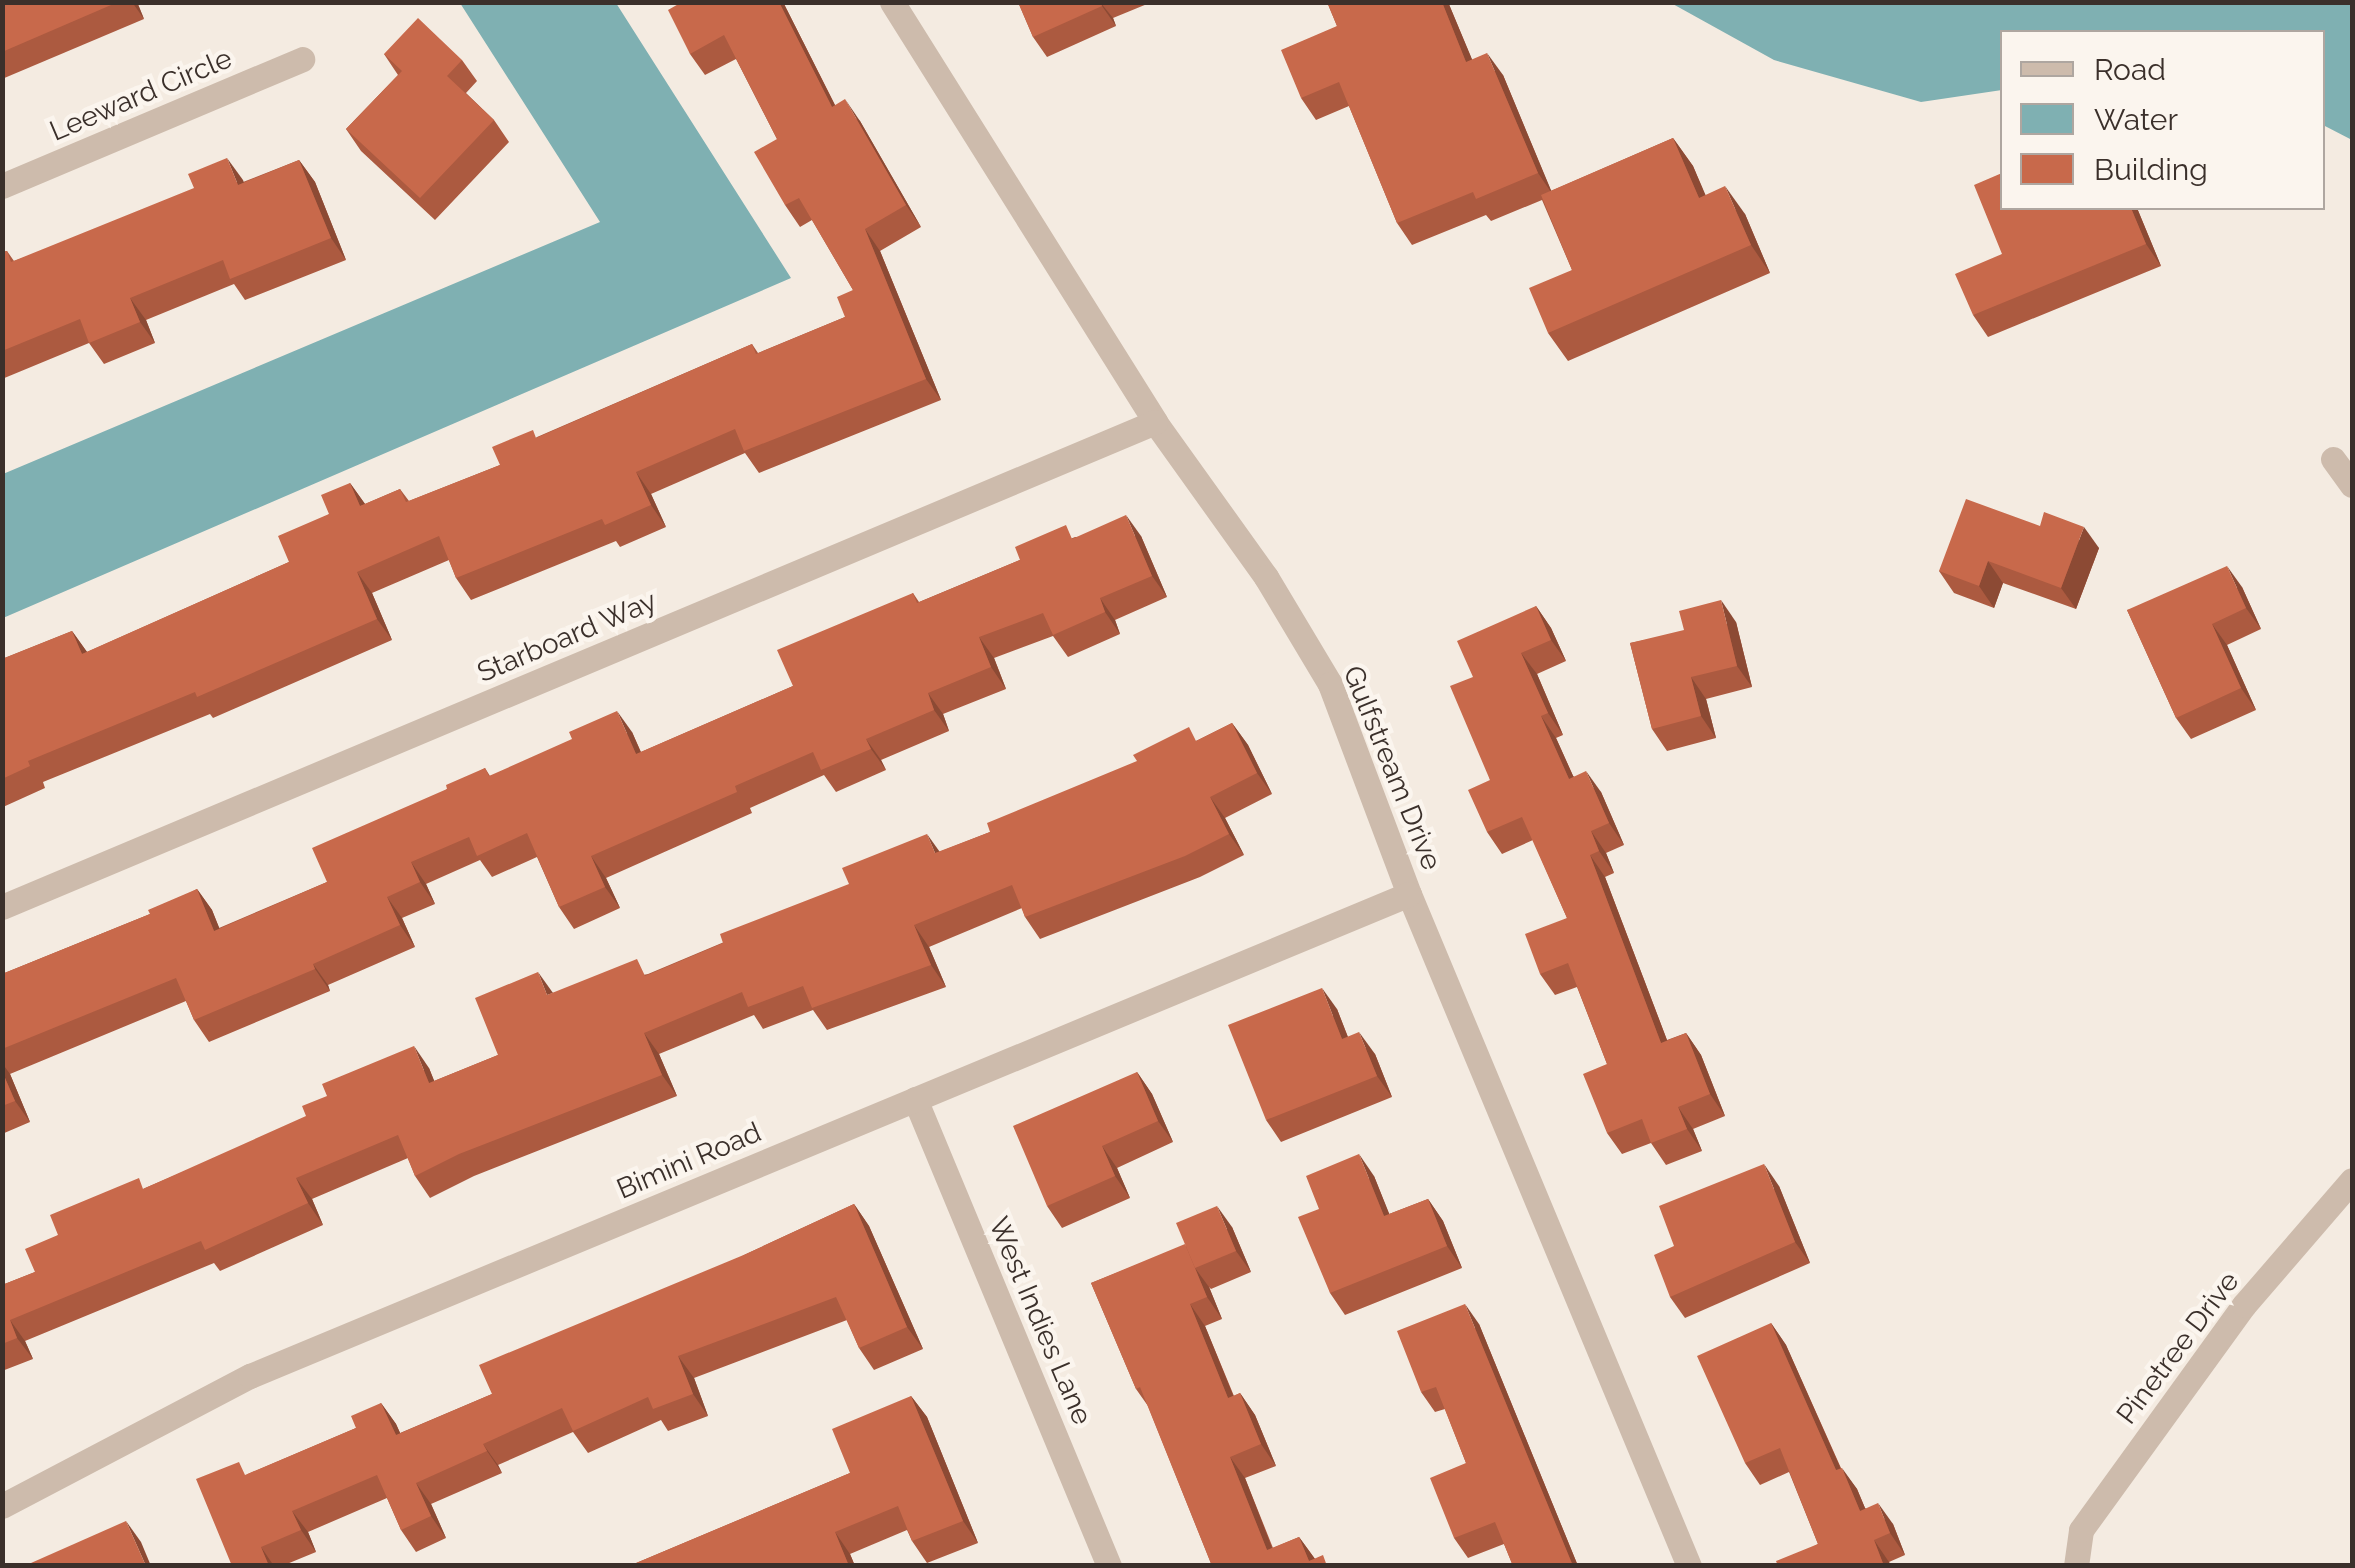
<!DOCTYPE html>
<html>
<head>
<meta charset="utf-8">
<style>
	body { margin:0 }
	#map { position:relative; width:2355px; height:1568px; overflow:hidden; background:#f4ebe1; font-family:Raleway,sans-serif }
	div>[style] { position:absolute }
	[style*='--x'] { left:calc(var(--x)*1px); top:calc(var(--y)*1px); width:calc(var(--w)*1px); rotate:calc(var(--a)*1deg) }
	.water>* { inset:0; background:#7fb0b2 }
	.minor>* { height:25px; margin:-12.5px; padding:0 12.5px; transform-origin:12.5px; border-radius:12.5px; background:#cdbbac }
	.wall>* { inset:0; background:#ac5a40 }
	.shaded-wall>* { inset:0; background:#8c4a34 }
	.building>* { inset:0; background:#c8694b }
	span { translate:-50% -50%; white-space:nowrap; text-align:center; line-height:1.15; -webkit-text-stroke:9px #fbf5ee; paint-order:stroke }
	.street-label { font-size:28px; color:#3b302b }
	.frame { position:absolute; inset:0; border:5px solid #3b302b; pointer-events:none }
	.legend { position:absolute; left:2000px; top:30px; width:325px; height:180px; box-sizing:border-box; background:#fbf5ee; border:2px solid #aea6a0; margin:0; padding:12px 18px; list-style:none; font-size:30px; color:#3b302b }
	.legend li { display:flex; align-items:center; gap:20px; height:50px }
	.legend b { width:50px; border:2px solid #aea6a0 }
</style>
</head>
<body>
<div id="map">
	<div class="water">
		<i style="clip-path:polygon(460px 3px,616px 3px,791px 278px,3px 618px,3px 474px,600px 222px)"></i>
		<i style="clip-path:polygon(1671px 3px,2352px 3px,2352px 140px,2323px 125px,2322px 32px,2002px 32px,2002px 90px,1921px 102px,1774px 60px)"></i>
	</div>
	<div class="minor">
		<i style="--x:892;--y:2;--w:496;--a:57.9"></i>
		<i style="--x:1155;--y:422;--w:191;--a:54.4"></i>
		<i style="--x:1266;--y:577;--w:125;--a:59.1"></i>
		<i style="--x:1330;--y:684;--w:224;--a:69.4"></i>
		<i style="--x:1409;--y:894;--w:728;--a:67.38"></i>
		<i style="--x:2;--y:186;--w:326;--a:-22.9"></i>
		<i style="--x:2333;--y:459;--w:32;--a:54"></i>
		<i style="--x:2;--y:907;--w:1251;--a:-22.81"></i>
		<i style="--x:915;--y:1099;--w:506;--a:67.44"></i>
		<i style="--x:2;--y:1506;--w:280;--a:-27.7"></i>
		<i style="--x:250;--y:1376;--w:1255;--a:-22.58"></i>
		<i style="--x:2076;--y:1566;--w:36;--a:-82"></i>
		<i style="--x:2081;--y:1530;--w:278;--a:-54.1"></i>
		<i style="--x:2244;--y:1305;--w:165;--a:-49.2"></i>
	</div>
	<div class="wall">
		<i style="clip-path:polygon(2px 2px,137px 2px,144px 19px,2px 79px)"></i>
		<i style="clip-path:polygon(682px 2px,783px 2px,835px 105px,860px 121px,921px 227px,880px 251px,941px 400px,759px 473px,745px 453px,651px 494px,666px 527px,620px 547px,616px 541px,471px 600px,456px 578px,449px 560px,372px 593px,392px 640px,213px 718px,210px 714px,43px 782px,45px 788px,3px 807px,2px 659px,72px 631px,87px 652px,289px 562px,329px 514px,350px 483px,365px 504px,400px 489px,409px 501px,500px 465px,537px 437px,752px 344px,758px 353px,845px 317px,853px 290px,812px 220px,800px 227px,785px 205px,777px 139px,736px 59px,705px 75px,690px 54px)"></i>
		<i style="clip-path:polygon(1018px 2px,1152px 2px,1113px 18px,1116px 26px,1047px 57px,1033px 37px)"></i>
		<i style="clip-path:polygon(1327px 2px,1448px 2px,1472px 60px,1503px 75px,1551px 191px,1673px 138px,1693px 166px,1705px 195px,1745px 214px,1770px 273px,1568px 361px,1548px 333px,1572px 270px,1542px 200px,1491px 221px,1486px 215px,1412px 245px,1397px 223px,1349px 106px,1316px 120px,1301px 98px,1337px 26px)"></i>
		<i style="clip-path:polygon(384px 54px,462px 60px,477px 81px,466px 93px,494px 120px,509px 142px,435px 220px,361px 151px,346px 129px,398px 75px)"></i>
		<i style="clip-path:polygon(299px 160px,315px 182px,346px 260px,245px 300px,234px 284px,146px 320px,155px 343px,104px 364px,89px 343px,2px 379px,2px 252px,7px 251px,14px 261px,243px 180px,243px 182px)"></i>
		<i style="clip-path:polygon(2002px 208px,2137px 208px,2161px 266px,1988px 337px,1973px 315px,2002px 254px)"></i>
		<i style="clip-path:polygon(2040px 526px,2099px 548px,2076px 609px,2003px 583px,1994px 608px,1954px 593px,1939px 571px)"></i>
		<i style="clip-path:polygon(1141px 536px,1167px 597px,1115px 620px,1120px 634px,1068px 657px,1053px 636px,994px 658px,1006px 689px,943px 714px,949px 731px,881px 760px,886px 770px,836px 792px,824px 775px,750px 808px,752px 813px,606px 878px,620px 908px,574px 929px,559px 907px,537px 857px,492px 877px,480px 860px,426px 884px,435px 904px,402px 918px,415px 947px,328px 985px,330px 991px,209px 1042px,194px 1020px,186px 1001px,10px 1074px,30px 1122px,2px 1134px,2px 974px,150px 914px,197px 889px,212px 910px,219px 928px,327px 882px,447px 789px,485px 768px,490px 776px,632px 732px,641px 752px,793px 686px,913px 593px,919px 602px,1075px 537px)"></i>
		<i style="clip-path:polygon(2242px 587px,2261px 629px,2227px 645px,2256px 710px,2191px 739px,2176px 718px,2127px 610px)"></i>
		<i style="clip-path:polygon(1536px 606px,1551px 628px,1566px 661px,1537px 674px,1563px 735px,1556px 738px,1573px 776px,1601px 792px,1624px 845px,1606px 853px,1614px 873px,1605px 877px,1667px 1040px,1686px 1033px,1701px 1055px,1725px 1116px,1693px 1129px,1702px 1151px,1666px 1165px,1651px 1143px,1622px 1154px,1607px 1133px,1607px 1064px,1577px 987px,1555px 995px,1540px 974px,1567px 918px,1533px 840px,1502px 854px,1487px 832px,1490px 780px,1473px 677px)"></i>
		<i style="clip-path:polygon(1736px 622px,1752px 687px,1706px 699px,1716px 738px,1667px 751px,1652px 729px,1630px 643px)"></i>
		<i style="clip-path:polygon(1232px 723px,1248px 745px,1272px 794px,1225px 818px,1244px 855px,1200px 877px,1040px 939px,1025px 917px,1022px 908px,929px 947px,946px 987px,827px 1030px,813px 1010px,763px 1029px,754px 1015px,659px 1054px,677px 1096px,474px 1176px,430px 1198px,415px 1176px,408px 1158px,312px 1199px,323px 1225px,220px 1271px,214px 1263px,25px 1341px,33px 1359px,2px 1371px,2px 1285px,35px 1272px,58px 1235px,145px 1188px,429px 1068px,434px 1081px,498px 1055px,553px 993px,648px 974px,939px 852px,990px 832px,1198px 740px)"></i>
		<i style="clip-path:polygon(1337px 1009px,1348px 1037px,1375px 1054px,1392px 1097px,1281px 1142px,1266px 1120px)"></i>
		<i style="clip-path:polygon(1137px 1072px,1152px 1094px,1173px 1142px,1117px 1168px,1130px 1198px,1062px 1228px,1047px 1206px)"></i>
		<i style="clip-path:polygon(1374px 1176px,1389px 1214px,1428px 1199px,1443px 1221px,1462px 1268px,1345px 1315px,1330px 1293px,1319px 1209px)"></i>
		<i style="clip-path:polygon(1779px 1186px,1810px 1263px,1685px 1318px,1670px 1297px,1674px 1246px)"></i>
		<i style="clip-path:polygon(854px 1204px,869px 1226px,923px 1349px,874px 1370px,859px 1348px,847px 1320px,694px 1378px,708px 1416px,668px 1431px,661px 1420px,588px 1453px,573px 1432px,498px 1465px,502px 1473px,431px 1504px,446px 1538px,416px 1552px,401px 1530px,387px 1498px,308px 1532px,316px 1552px,282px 1566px,232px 1566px,248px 1474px,356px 1428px,381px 1403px,396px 1424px,400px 1433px,492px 1394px,746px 1254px)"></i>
		<i style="clip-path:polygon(1232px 1227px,1251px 1272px,1211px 1289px,1209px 1287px,1222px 1319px,1205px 1326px,1234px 1396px,1240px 1393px,1255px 1415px,1276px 1466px,1245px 1478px,1273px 1548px,1299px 1537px,1315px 1559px,1330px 1566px,1212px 1566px,1148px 1406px,1136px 1389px,1091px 1283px)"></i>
		<i style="clip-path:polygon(1771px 1323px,1786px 1345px,1841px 1468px,1857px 1489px,1865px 1508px,1893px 1524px,1905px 1555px,1889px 1562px,1891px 1566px,1778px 1566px,1818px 1544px,1789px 1472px,1760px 1485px,1745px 1463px)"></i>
		<i style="clip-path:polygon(1479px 1324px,1578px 1566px,1513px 1566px,1504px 1544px,1468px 1558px,1454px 1538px,1466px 1463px,1445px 1409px,1435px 1412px,1421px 1392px)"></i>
		<i style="clip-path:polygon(911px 1396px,927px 1417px,978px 1543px,927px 1563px,912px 1541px,907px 1530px,850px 1554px,855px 1566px,629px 1566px,850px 1473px)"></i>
	</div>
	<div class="shaded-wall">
		<i style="clip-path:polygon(132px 2px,137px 2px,144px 19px)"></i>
		<i style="clip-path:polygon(779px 2px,783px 2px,847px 129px,832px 107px)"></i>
		<i style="clip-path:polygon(1100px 2px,1113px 18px,1116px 26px,1102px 6px)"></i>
		<i style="clip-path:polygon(1442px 2px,1448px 2px,1482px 83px,1466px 62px)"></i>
		<i style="clip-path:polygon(1487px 53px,1503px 75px,1553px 195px,1538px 173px)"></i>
		<i style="clip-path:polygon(845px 99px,860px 121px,921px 227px,906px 205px)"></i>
		<i style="clip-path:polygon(1673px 138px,1693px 166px,1719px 226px,1699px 198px)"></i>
		<i style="clip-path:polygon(227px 158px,243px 180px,253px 206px,238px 185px)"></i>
		<i style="clip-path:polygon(299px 160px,315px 182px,346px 260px,331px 238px)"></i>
		<i style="clip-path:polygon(1725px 186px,1745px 214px,1770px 273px,1751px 245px)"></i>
		<i style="clip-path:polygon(2131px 208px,2137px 208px,2161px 266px,2146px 244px)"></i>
		<i style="clip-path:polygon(865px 229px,880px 251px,941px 400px,926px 379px)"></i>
		<i style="clip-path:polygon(130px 298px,146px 320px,155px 343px,140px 322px)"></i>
		<i style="clip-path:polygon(636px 472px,651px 494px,666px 527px,651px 505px)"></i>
		<i style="clip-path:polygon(350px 483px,365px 504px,360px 506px)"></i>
		<i style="clip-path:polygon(1126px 515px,1141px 536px,1167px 597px,1152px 576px)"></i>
		<i style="clip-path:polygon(2084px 527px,2099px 548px,2076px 609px,2061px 588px)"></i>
		<i style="clip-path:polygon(1988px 561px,2003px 583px,1994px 608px,1979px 586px)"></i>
		<i style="clip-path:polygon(2227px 566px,2242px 587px,2261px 629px,2246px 608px)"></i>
		<i style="clip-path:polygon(357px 572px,372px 593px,392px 640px,377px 619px)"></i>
		<i style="clip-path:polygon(1100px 598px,1115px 620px,1120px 634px,1105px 612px)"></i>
		<i style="clip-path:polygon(1721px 600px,1736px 622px,1752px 687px,1737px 666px)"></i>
		<i style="clip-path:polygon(1536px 606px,1551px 628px,1566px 661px,1551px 640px)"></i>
		<i style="clip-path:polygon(2212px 624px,2227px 645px,2256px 710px,2241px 688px)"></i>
		<i style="clip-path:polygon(72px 631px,87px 652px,82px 654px)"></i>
		<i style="clip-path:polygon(979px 637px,994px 658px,1006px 689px,991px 667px)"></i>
		<i style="clip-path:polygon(1521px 653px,1537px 674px,1563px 735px,1548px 713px)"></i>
		<i style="clip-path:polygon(1691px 677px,1706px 699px,1716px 738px,1701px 716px)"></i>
		<i style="clip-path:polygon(928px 693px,943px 714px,949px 731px,934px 710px)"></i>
		<i style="clip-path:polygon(617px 711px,632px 732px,651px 776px,636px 754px)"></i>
		<i style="clip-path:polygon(1541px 716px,1556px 738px,1584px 800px,1569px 779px)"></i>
		<i style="clip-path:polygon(1232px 723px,1248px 745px,1272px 794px,1257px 773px)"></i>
		<i style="clip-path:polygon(866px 739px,881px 760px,886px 770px,871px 749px)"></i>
		<i style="clip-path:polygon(1586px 771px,1601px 792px,1624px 845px,1609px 823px)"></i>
		<i style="clip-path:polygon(1210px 797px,1225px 818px,1244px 855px,1229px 834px)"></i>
		<i style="clip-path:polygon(1591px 831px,1606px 853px,1614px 873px,1599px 851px)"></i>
		<i style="clip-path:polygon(927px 834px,942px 855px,935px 853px)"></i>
		<i style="clip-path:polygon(1590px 855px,1605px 877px,1676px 1064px,1661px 1043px)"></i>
		<i style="clip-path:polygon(591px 856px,606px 878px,620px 908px,605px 887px)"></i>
		<i style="clip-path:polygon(411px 862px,426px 884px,435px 904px,420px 882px)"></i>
		<i style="clip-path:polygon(197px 889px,212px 910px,229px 952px,214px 931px)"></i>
		<i style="clip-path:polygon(387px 897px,402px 918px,415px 947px,400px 925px)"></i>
		<i style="clip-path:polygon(914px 925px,929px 947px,946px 987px,931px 965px)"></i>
		<i style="clip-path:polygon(313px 964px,328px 985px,330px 991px,315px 969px)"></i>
		<i style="clip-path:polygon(538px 972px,553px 993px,547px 995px)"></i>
		<i style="clip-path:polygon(1322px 988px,1337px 1009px,1357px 1061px,1342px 1039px)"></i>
		<i style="clip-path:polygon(1359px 1032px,1375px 1054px,1392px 1097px,1377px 1076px)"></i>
		<i style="clip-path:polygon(644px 1033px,659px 1054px,677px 1096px,662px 1075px)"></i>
		<i style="clip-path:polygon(1686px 1033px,1701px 1055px,1725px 1116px,1710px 1094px)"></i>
		<i style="clip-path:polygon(414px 1046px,429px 1068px,444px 1105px,429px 1083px)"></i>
		<i style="clip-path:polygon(2px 1063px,10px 1074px,30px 1122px,15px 1101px,2px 1071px)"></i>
		<i style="clip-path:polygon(1137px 1072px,1152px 1094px,1173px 1142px,1158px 1121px)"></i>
		<i style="clip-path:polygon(1678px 1107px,1693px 1129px,1702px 1151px,1687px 1129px)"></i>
		<i style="clip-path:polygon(1102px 1146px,1117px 1168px,1130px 1198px,1115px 1176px)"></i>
		<i style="clip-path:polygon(1359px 1154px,1374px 1176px,1399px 1238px,1384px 1216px)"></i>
		<i style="clip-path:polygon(1764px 1164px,1779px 1186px,1810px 1263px,1795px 1242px)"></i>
		<i style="clip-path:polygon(296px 1178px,312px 1199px,323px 1225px,308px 1203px)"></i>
		<i style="clip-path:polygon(1428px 1199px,1443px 1221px,1462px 1268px,1447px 1246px)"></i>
		<i style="clip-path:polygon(854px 1204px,869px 1226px,923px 1349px,907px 1327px)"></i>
		<i style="clip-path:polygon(1217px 1206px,1232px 1227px,1251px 1272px,1236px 1251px)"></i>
		<i style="clip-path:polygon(1195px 1268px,1209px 1287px,1222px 1319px,1207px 1297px)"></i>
		<i style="clip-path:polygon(1190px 1304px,1205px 1326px,1243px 1420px,1228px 1398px)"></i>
		<i style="clip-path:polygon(1465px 1304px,1479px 1324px,1578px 1566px,1573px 1566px)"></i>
		<i style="clip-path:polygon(10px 1320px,25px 1341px,33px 1359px,17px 1338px)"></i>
		<i style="clip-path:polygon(1771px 1323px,1786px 1345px,1851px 1492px,1836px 1470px)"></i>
		<i style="clip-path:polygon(678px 1356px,694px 1378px,708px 1416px,693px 1394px)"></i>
		<i style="clip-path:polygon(1240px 1393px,1255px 1415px,1276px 1466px,1261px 1444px)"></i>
		<i style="clip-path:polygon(911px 1396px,927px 1417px,978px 1543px,963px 1521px)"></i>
		<i style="clip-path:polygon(381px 1403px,396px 1424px,411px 1457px,396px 1435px)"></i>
		<i style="clip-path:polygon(483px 1444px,498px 1465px,502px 1473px,487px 1451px)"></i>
		<i style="clip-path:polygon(1230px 1457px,1245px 1478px,1279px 1566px,1267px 1550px)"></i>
		<i style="clip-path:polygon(1842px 1468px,1857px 1489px,1875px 1532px,1860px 1511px)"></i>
		<i style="clip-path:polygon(416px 1483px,431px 1504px,446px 1538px,431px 1516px)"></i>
		<i style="clip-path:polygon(1878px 1503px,1893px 1524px,1905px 1555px,1890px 1533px)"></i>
		<i style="clip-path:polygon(292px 1511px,308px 1532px,316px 1552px,301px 1530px)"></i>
		<i style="clip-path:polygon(126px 1521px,141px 1542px,151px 1566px,146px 1566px)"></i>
		<i style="clip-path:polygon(835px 1532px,850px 1554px,855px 1566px,849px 1566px)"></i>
		<i style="clip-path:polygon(1299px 1537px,1315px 1559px,1309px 1561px)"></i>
		<i style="clip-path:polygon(1874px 1540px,1889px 1562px,1891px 1566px,1884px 1566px)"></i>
		<i style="clip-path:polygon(261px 1547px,274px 1566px,269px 1566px)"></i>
	</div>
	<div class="building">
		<i style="clip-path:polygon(2px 2px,118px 2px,2px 52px)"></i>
		<i style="clip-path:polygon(682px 2px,779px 2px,832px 107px,845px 99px,906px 205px,865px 229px,926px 379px,744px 451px,735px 429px,636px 472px,651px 505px,605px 525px,602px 519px,456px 578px,439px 536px,357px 572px,377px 619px,197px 697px,195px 692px,28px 761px,30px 766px,2px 779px,2px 659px,72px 631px,82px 654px,289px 562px,278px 536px,329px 514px,321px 495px,350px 483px,360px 506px,400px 489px,406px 502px,500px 465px,492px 447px,533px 430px,536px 438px,752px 344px,756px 354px,845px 317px,837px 297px,853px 290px,799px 198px,785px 205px,754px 152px,777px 139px,724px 35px,690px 54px,668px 10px)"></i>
		<i style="clip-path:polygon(1018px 2px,1100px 2px,1102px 6px,1033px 37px)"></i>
		<i style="clip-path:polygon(1327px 2px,1442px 2px,1466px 62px,1487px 53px,1538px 173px,1476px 199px,1473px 192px,1397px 223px,1339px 82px,1301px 98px,1281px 50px,1337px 26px)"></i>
		<i style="clip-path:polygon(418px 18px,462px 60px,447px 76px,494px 120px,420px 198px,346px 129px,402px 71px,384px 54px)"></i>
		<i style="clip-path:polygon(1673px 138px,1699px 198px,1725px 186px,1751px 245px,1548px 333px,1529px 288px,1572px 270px,1541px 195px)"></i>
		<i style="clip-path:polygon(227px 158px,238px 185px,299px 160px,331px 238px,230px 279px,223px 260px,130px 298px,140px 322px,89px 343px,80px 319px,2px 351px,2px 252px,7px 251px,11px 262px,194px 188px,188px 174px)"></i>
		<i style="clip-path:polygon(2002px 173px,2002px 208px,2131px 208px,2146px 244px,1973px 315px,1955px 274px,2002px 254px,1974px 185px)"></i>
		<i style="clip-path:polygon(1966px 499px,2040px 526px,2044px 512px,2084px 527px,2061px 588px,1988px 561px,1979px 586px,1939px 571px)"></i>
		<i style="clip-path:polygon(1126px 515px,1152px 576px,1100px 598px,1105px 612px,1053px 635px,1043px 613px,979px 637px,991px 667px,928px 693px,934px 710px,866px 739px,871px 749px,821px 770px,813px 752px,735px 786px,737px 792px,591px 856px,605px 887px,559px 907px,527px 833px,477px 856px,469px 837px,411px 862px,420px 882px,387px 897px,400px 925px,313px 964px,315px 969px,194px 1020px,176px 978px,2px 1049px,2px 974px,150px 914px,148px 910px,197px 889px,214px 931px,327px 882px,312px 848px,447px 789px,446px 785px,485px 768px,489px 776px,572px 739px,569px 732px,617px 711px,636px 754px,793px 686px,777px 650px,913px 593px,917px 603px,1020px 560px,1015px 547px,1066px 525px,1072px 539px)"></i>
		<i style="clip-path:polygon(2227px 566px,2246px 608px,2212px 624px,2241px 688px,2176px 718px,2127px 610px)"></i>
		<i style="clip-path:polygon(1721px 600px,1737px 666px,1691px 677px,1701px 716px,1652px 729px,1630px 643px,1684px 630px,1679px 611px)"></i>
		<i style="clip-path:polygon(1536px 606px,1551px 640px,1521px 653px,1548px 713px,1541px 716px,1569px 779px,1586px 771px,1609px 823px,1591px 831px,1599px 851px,1590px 855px,1661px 1043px,1686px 1033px,1710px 1094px,1678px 1107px,1687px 1129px,1651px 1143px,1642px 1119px,1607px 1133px,1583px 1074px,1607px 1064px,1568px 963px,1540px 974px,1525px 934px,1567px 918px,1522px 817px,1487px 832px,1468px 790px,1490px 780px,1450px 686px,1473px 677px,1457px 641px)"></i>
		<i style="clip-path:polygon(1232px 723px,1257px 773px,1210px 797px,1229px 834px,1185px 856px,1025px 917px,1012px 885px,914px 925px,931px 965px,812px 1008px,803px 986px,748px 1007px,742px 992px,644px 1033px,662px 1075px,459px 1154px,415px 1176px,398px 1135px,296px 1178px,308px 1203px,205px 1250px,201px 1241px,10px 1320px,17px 1338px,2px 1344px,2px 1285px,35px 1272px,25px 1249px,58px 1235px,50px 1215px,139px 1178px,143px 1189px,306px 1116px,302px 1106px,327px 1096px,322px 1084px,414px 1046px,429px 1083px,498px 1055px,475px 998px,538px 972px,547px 995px,637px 959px,645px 976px,723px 943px,720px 934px,849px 884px,842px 868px,927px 834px,935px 853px,990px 832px,987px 823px,1137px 761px,1133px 755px,1189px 727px,1196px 741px)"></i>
		<i style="clip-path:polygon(1322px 988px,1342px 1039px,1359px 1032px,1377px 1076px,1266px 1120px,1228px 1025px)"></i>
		<i style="clip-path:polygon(2px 1071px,15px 1101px,2px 1106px)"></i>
		<i style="clip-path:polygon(1137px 1072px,1158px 1121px,1102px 1146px,1115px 1176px,1047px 1206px,1013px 1126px)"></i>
		<i style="clip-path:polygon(1359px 1154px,1384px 1216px,1428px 1199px,1447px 1246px,1330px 1293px,1298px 1217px,1319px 1209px,1306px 1176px)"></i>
		<i style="clip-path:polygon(1764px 1164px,1795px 1242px,1670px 1297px,1654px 1255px,1674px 1246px,1659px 1206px)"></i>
		<i style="clip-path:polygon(854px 1204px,907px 1327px,859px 1348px,836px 1297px,678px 1356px,693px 1394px,653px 1409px,648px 1397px,573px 1431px,562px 1408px,483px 1444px,487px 1451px,416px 1483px,431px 1516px,401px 1530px,377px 1475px,292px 1511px,301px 1530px,261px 1547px,269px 1566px,232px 1566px,196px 1479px,239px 1462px,245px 1475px,356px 1428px,351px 1416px,381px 1403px,396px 1435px,492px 1394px,479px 1365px,746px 1254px)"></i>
		<i style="clip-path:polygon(1217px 1206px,1236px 1251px,1195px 1268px,1176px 1223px)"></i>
		<i style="clip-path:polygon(1185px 1244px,1207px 1297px,1190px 1304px,1228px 1398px,1240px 1393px,1261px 1444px,1230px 1457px,1267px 1550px,1299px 1537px,1309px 1561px,1323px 1555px,1327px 1566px,1212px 1566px,1140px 1387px,1136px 1389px,1091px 1283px)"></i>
		<i style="clip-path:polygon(1465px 1304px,1573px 1566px,1513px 1566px,1495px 1522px,1454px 1538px,1430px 1478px,1466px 1463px,1436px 1387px,1421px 1392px,1397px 1331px)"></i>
		<i style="clip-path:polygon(1771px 1323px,1836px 1470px,1842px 1468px,1860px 1511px,1878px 1503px,1890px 1533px,1874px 1540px,1884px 1566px,1778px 1566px,1776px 1561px,1818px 1544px,1780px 1448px,1745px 1463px,1697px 1356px)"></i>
		<i style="clip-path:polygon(911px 1396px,963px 1521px,912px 1541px,898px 1506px,835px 1532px,849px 1566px,629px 1566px,850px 1473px,832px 1429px)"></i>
		<i style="clip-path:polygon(126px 1521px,146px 1566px,32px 1566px,31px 1563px)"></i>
	</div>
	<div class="street-label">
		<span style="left:141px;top:95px;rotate:-23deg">Leeward Circle</span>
		<span style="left:567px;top:637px;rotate:-23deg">Starboard Way</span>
		<span style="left:1392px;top:768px;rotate:68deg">Gulfstream Drive</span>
		<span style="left:689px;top:1161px;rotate:-23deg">Bimini Road</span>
		<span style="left:1040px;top:1321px;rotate:67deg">West Indies Lane</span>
		<span style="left:2178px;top:1348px;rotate:-53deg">Pinetree Drive</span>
	</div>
	<div class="frame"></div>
	<ul class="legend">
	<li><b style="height:12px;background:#cdbbac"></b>Road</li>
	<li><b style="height:28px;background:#7fb0b2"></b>Water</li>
	<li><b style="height:28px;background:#c8694b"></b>Building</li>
	</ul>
</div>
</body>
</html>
